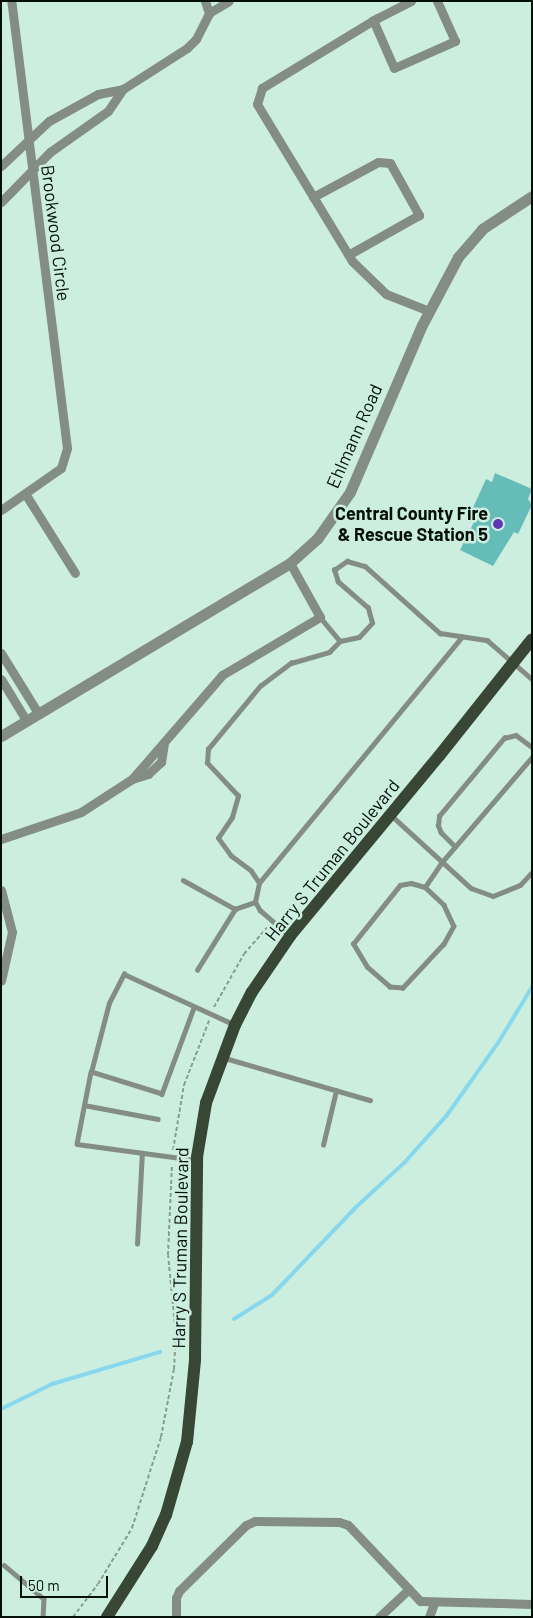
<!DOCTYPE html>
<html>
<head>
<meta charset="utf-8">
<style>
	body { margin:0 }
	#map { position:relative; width:533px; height:1618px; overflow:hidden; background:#cceedf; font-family:Barlow,sans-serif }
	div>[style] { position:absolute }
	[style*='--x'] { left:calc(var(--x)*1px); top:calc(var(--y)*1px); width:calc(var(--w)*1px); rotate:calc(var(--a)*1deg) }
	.stream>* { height:4px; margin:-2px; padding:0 2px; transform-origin:2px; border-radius:2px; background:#87d8ed }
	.building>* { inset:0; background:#66bcb8 }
	.path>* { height:2px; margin-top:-1px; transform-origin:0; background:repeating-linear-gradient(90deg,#849e92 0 4px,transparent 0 6.5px) }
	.service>* { height:4.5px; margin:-2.25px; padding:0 2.25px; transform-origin:2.25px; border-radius:2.25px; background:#848d83 }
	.minor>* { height:9px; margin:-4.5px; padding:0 4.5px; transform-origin:4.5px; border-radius:4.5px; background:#848d83 }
	.tertiary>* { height:11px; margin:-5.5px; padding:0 5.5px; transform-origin:5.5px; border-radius:5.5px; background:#848d83 }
	.primary>* { height:12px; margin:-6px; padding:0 6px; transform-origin:6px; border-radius:6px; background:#384735 }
	.dots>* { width:14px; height:14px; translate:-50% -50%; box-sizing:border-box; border:2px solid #cceedf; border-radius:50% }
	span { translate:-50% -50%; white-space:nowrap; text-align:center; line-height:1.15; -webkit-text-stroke:5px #cceedf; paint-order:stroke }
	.street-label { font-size:18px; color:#05100b }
	.poi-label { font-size:18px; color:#05100b; font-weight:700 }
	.right { translate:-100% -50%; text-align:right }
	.frame { position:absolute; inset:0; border:2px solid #05100b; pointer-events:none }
	.scale { position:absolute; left:20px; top:1576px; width:88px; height:22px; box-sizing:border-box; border:2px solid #05100b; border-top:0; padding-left:6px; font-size:15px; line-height:18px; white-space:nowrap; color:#05100b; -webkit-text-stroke:4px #cceedf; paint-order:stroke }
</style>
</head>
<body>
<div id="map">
	<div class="stream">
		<i style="--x:234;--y:1319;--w:45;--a:-32.3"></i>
		<i style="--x:272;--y:1295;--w:120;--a:-46.3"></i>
		<i style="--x:355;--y:1208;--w:67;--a:-42.6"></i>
		<i style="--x:404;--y:1163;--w:64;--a:-48.1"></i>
		<i style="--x:447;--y:1115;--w:88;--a:-54.7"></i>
		<i style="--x:498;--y:1043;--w:66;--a:-58.7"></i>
		<i style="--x:1;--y:1409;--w:57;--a:-26.1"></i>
		<i style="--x:52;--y:1384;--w:113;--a:-16.5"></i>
	</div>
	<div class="building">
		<i style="clip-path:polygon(495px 473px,532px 489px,528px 499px,532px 505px,518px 534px,514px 532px,493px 566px,460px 550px,477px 516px,471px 512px,486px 479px,492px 482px)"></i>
	</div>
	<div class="path">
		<i style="--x:214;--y:1007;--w:61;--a:-60.5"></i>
		<i style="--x:244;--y:954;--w:35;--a:-49"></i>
		<i style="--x:173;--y:1150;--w:66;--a:-80.4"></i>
		<i style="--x:184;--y:1085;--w:69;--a:-68.7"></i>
		<i style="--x:73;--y:1617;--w:41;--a:-52.9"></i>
		<i style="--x:98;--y:1584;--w:66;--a:-58.7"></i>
		<i style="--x:132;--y:1528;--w:96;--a:-72.3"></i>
		<i style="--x:161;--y:1437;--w:69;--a:-79.2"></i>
		<i style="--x:174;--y:1369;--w:33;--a:-87"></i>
		<i style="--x:176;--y:1336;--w:81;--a:-95.6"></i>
		<i style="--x:168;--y:1255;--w:90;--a:-87.5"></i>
	</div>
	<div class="service">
		<i style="--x:320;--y:617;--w:31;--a:50"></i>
		<i style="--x:392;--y:816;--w:107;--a:42.3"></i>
		<i style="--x:471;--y:888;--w:23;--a:20"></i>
		<i style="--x:493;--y:896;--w:29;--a:-22"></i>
		<i style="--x:520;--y:885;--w:18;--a:-47"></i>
		<i style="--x:455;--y:847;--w:20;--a:-135"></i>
		<i style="--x:441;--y:833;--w:8;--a:-113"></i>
		<i style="--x:438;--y:826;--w:10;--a:-84"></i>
		<i style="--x:439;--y:816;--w:102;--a:-50.2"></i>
		<i style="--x:504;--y:738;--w:12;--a:-14"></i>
		<i style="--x:516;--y:735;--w:20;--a:37"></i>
		<i style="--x:183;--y:880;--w:60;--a:29.1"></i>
		<i style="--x:259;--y:883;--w:319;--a:-50.5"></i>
		<i style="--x:425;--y:887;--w:26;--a:43"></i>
		<i style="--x:444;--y:905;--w:23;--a:65"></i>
		<i style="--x:454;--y:926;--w:21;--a:119"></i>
		<i style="--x:444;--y:944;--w:60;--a:133"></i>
		<i style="--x:403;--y:988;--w:13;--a:-176"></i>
		<i style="--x:390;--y:987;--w:30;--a:-139"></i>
		<i style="--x:367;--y:967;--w:27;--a:-121"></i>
		<i style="--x:353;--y:944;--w:75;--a:-51.5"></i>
		<i style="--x:400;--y:885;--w:11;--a:-10"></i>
		<i style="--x:411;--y:883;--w:15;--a:16"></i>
		<i style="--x:425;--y:887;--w:30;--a:-56"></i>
		<i style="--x:442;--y:862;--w:138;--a:-49.4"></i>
		<i style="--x:288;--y:935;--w:37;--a:-139"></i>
		<i style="--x:260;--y:911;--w:10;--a:-119"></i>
		<i style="--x:255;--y:902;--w:19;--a:-78"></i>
		<i style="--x:259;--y:883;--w:14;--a:-124"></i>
		<i style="--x:251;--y:871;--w:25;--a:-143"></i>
		<i style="--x:231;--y:856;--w:22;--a:-126"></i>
		<i style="--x:218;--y:838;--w:25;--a:-56"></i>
		<i style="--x:232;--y:817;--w:22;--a:-74"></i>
		<i style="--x:238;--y:796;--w:45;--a:-133.2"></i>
		<i style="--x:207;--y:763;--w:14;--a:-86"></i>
		<i style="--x:208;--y:749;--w:82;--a:-50.5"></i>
		<i style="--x:260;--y:686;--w:39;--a:-37"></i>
		<i style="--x:291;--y:663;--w:40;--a:-16"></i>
		<i style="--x:329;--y:652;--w:16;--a:-45"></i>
		<i style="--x:340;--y:641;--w:19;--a:-12"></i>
		<i style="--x:359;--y:637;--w:19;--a:-47"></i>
		<i style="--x:372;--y:623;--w:16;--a:-105"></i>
		<i style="--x:368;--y:608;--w:40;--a:-139"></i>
		<i style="--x:338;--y:582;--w:13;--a:-108"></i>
		<i style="--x:334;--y:570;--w:16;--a:-35"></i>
		<i style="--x:347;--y:561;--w:19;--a:16"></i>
		<i style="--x:365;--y:566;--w:101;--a:41.8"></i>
		<i style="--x:440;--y:633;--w:48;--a:8.5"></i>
		<i style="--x:487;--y:640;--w:60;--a:40.9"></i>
		<i style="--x:197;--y:970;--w:72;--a:-58.1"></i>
		<i style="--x:235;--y:909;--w:21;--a:-19"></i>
		<i style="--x:194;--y:1008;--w:92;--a:110.4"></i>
		<i style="--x:162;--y:1094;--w:74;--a:-162.8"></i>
		<i style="--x:91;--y:1072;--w:71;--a:-75.4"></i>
		<i style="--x:109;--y:1003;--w:33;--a:-63"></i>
		<i style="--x:124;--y:974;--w:120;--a:24.6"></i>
		<i style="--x:225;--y:1058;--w:151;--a:16.2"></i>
		<i style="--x:91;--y:1072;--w:73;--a:101"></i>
		<i style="--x:77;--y:1144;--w:119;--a:7.7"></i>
		<i style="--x:84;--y:1105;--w:75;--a:10.7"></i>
		<i style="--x:323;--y:1145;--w:56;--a:-76.5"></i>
		<i style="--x:137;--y:1244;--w:91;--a:-86.9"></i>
		<i style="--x:4;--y:1565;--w:52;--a:40.4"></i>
		<i style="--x:44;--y:1599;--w:18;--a:93"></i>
	</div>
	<div class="minor">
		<i style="--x:205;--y:1;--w:13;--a:72"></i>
		<i style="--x:411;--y:1;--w:38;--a:153"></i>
		<i style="--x:377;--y:18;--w:135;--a:148.7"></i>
		<i style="--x:262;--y:88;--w:17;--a:107"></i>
		<i style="--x:257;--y:104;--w:184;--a:58.8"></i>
		<i style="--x:352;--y:261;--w:47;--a:44.1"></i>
		<i style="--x:386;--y:294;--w:46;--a:21.6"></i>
		<i style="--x:373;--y:20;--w:52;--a:66.4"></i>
		<i style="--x:394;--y:68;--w:67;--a:-23.9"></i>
		<i style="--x:455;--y:41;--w:44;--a:-114.2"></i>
		<i style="--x:1;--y:166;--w:66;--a:-43.2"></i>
		<i style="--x:49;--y:121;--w:56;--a:-28.9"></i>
		<i style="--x:98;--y:94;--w:25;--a:-11"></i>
		<i style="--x:123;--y:89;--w:76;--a:-32.6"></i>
		<i style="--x:187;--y:48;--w:13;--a:-45"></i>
		<i style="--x:196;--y:39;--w:29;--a:-63"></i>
		<i style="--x:209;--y:13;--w:23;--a:-31"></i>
		<i style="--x:313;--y:197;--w:74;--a:-28.3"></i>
		<i style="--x:378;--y:162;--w:12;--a:5"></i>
		<i style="--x:390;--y:163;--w:60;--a:60.9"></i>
		<i style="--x:419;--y:215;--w:81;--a:150.6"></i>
		<i style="--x:1;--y:202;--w:70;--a:-45.6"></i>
		<i style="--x:50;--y:152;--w:71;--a:-35.3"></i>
		<i style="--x:108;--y:111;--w:27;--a:-56"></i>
		<i style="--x:26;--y:495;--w:92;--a:57.9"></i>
		<i style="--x:1;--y:510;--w:73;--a:-35"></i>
		<i style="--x:61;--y:468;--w:21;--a:-73"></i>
		<i style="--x:67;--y:448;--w:450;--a:-97.1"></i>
		<i style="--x:1;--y:653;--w:70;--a:58.3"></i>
		<i style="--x:1;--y:679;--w:48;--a:58.6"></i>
		<i style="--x:132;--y:779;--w:17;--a:-17"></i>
		<i style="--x:148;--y:774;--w:18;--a:-43"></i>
		<i style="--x:161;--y:762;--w:18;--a:-81"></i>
		<i style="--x:1;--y:839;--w:84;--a:-18.6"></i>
		<i style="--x:81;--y:812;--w:61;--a:-32.9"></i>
		<i style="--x:132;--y:779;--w:138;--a:-49.1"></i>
		<i style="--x:222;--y:675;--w:114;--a:-30.6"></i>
		<i style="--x:320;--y:617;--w:62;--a:-119.1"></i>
		<i style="--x:1;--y:890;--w:43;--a:75.3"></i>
		<i style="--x:12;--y:932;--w:50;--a:102.7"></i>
		<i style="--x:176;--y:1617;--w:19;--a:-90"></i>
		<i style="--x:176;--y:1598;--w:8;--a:-67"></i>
		<i style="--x:179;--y:1591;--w:94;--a:-44.6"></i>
		<i style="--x:246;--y:1525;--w:10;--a:-24"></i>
		<i style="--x:255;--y:1521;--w:84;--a:0.7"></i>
		<i style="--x:339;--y:1522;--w:9;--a:18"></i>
		<i style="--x:348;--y:1525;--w:105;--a:46.5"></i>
		<i style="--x:420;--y:1601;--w:112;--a:1.5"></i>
		<i style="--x:379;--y:1617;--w:41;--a:-43"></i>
		<i style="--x:429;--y:1617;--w:15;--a:-70"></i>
	</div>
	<div class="tertiary">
		<i style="--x:1;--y:736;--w:337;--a:-30.9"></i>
		<i style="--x:290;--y:563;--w:36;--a:-42"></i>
		<i style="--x:317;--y:539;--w:57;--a:-54.9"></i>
		<i style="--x:350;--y:492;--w:182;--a:-66.7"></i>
		<i style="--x:422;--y:325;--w:77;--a:-62.1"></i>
		<i style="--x:458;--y:257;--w:37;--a:-49"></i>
		<i style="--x:482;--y:229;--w:60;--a:-33.4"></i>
	</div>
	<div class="primary">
		<i style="--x:107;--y:1617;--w:84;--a:-57.6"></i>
		<i style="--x:152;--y:1546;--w:34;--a:-66"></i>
		<i style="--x:166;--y:1515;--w:76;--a:-74"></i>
		<i style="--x:187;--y:1442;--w:82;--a:-84.4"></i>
		<i style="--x:195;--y:1360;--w:203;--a:-89.4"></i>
		<i style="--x:197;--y:1157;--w:55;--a:-80.5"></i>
		<i style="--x:206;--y:1103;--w:83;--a:-69.6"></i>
		<i style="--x:235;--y:1025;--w:37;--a:-63"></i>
		<i style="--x:252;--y:992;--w:68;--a:-55.8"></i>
		<i style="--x:290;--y:936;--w:234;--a:-50.4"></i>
		<i style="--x:439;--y:756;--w:149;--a:-51.5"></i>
	</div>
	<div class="dots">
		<i style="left:498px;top:524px;background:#5e38b0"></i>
	</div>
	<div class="street-label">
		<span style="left:56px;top:233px;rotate:83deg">Brookwood Circle</span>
		<span style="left:354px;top:436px;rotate:-66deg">Ehlmann Road</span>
		<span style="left:332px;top:860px;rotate:-51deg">Harry S Truman Boulevard</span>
		<span style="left:180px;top:1248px;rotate:-89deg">Harry S Truman Boulevard</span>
	</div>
	<div class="poi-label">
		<span class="right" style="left:488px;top:524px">Central County Fire<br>&amp; Rescue Station 5</span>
	</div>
	<div class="frame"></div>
	<div class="scale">50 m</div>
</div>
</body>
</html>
